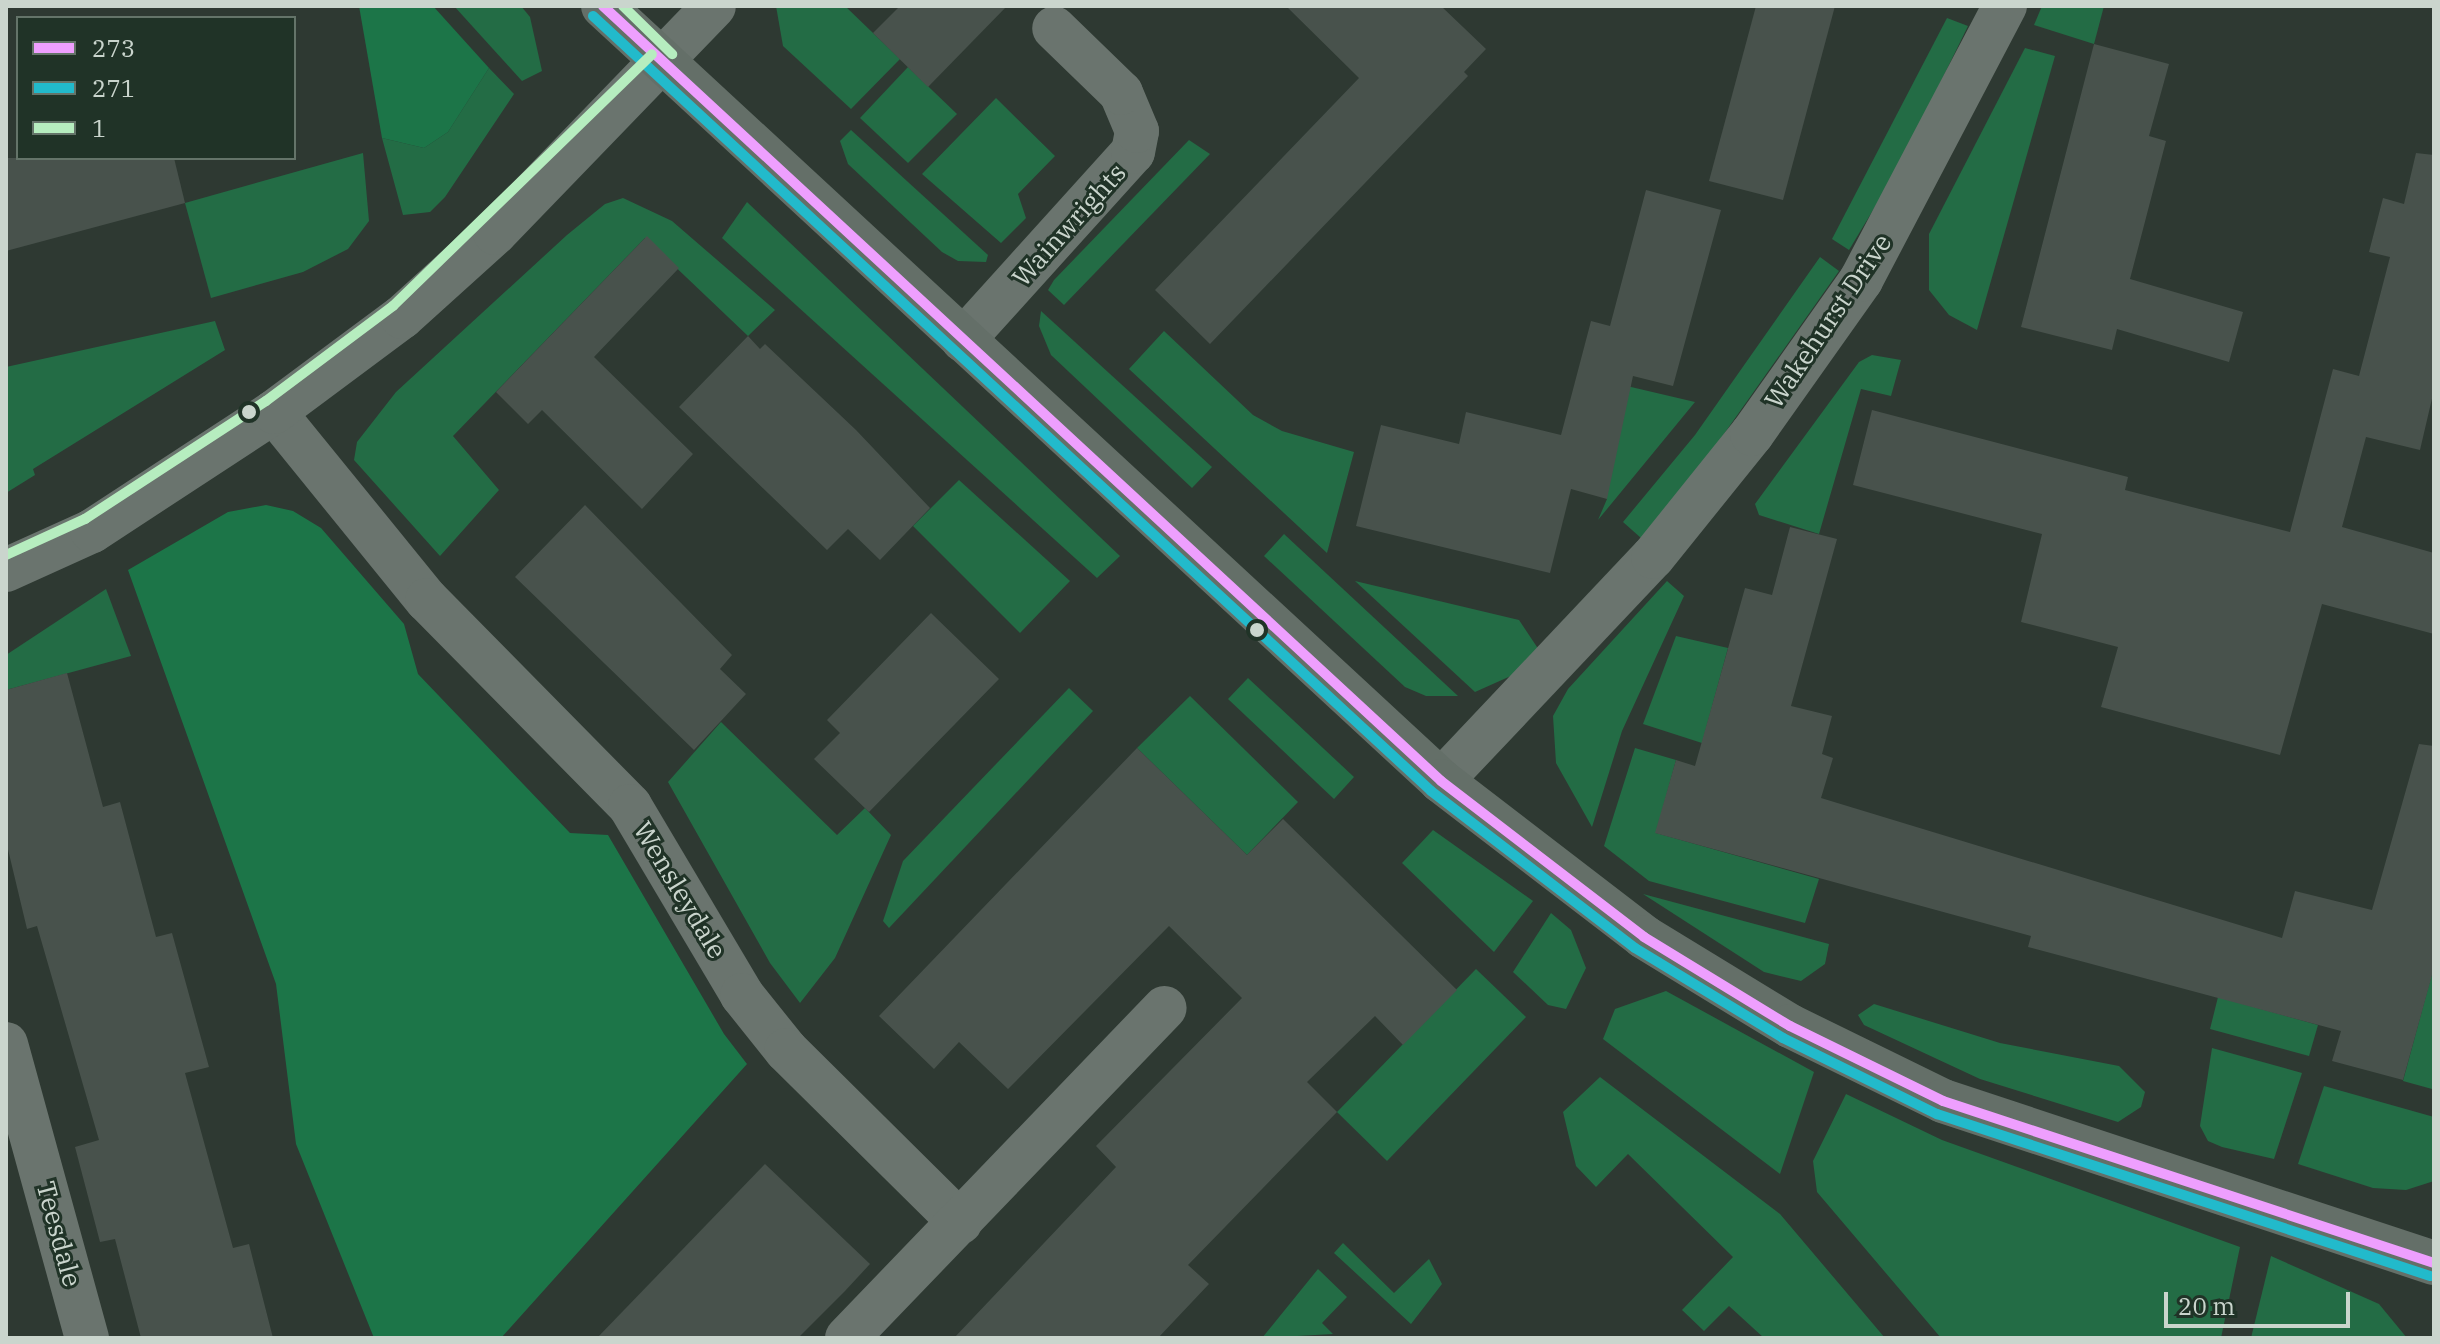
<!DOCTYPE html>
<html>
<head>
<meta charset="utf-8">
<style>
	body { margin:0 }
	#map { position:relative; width:2440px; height:1344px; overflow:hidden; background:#2e3932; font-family:"IBM Plex Serif",serif }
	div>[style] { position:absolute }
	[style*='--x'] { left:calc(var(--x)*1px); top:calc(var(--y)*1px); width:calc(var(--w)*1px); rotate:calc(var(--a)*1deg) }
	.green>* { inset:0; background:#236c45 }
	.forest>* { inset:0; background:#1c7548 }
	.building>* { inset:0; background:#48524c }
	.minor>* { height:44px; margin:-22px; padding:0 22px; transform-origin:22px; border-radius:22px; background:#6a746e }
	.primary>* { height:44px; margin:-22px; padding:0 22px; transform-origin:22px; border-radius:22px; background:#646f68 }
	.bus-1>* { height:10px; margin:-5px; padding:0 5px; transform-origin:5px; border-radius:5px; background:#ee9ffe }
	.bus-2>* { height:10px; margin:-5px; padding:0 5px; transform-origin:5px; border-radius:5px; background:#22bacb }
	.bus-3>* { height:10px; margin:-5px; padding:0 5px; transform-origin:5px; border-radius:5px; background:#b6edbf }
	.dots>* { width:22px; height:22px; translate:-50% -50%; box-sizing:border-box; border:4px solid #203327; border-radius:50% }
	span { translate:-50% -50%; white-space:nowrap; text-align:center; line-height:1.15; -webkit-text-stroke:6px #203327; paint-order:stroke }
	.street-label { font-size:26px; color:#cad5cd }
	.frame { position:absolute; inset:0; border:8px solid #cad5cd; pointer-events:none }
	.legend { position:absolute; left:16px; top:16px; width:280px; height:144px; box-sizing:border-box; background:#203327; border:2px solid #647469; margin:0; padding:10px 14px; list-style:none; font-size:24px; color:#cad5cd }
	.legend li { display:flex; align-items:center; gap:16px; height:40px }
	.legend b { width:40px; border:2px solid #647469 }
	.scale { position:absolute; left:2164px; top:1292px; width:186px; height:36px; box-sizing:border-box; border:4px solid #cad5cd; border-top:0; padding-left:10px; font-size:24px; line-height:28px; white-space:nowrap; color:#cad5cd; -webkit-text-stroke:6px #203327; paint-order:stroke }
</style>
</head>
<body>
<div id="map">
	<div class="green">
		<i style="clip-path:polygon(454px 6px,521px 6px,530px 17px,542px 71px,522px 81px)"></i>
		<i style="clip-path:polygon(776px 6px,845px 6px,900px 59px,851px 109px,783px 46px)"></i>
		<i style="clip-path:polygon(2042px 6px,2104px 6px,2094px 44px,2034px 25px)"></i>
		<i style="clip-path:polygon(1947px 18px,1968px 26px,1899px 167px,1849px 250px,1832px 239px)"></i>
		<i style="clip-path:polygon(2025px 48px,2055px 56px,1977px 330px,1949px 315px,1929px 290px,1929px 234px)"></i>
		<i style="clip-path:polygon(908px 67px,957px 114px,908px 163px,860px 118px)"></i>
		<i style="clip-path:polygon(489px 68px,514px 94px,445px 197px,430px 212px,403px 215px,382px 138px,424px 148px,448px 132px)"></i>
		<i style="clip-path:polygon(996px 98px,1055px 156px,1018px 194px,1026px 218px,1001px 243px,922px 174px)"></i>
		<i style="clip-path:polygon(851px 130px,988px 255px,986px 262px,958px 261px,942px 252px,848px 164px,840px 141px)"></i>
		<i style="clip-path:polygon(1189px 140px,1210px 154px,1064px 305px,1048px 290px,1054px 280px)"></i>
		<i style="clip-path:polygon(363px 153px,369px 221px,348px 249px,303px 272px,211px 298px,185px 203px)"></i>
		<i style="clip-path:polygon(623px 198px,672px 221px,775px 310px,748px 336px,645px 238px,453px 436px,499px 490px,440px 556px,354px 460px,357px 442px,396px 392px,567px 235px,605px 204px)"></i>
		<i style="clip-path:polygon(747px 202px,1120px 556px,1097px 578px,722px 238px)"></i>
		<i style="clip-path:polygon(1820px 257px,1839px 271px,1714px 448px,1641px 538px,1623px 522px,1695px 435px)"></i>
		<i style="clip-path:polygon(1041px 311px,1212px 467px,1192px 488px,1051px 355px,1039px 326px)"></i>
		<i style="clip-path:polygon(215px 321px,225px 350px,33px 469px,35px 475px,6px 493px,6px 367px)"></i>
		<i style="clip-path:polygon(1164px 331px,1253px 415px,1282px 431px,1354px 452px,1327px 553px,1129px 369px)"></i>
		<i style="clip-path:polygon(1872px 355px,1901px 360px,1891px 396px,1861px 389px,1819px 534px,1759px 515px,1755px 504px,1859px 362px)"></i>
		<i style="clip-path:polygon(1597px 379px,1695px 402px,1598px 520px,1607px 499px)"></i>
		<i style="clip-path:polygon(959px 480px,1070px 581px,1020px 633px,913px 526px)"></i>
		<i style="clip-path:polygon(1284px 534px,1458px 696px,1426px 696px,1405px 687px,1264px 556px)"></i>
		<i style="clip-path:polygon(1355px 581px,1519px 620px,1539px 650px,1513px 675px,1475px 692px)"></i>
		<i style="clip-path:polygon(1667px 581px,1684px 596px,1622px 731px,1592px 827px,1556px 763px,1553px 716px,1568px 689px)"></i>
		<i style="clip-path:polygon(106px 589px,131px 656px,6px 690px,6px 655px)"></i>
		<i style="clip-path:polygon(1676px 636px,1728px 648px,1702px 743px,1643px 724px)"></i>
		<i style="clip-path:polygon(1248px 678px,1354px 777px,1334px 799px,1228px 699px)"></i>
		<i style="clip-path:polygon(1069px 688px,1093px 711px,889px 928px,883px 921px,903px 861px)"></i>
		<i style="clip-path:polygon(1190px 696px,1298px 802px,1247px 855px,1137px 748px)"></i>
		<i style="clip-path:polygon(721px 722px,837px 835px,865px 808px,891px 835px,835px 958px,800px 1003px,770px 963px,668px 782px)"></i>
		<i style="clip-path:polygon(1635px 748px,1676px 760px,1656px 833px,1819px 879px,1805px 923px,1649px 881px,1604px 846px)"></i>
		<i style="clip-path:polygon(1433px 830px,1533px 901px,1494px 952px,1402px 863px)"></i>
		<i style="clip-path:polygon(1643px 894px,1829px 944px,1825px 964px,1801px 981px,1764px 972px)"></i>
		<i style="clip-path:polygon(1551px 913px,1571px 930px,1586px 968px,1566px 1009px,1548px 1005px,1513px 972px)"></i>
		<i style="clip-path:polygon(2434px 966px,2434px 1083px,2432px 1089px,2403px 1081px)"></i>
		<i style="clip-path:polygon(1476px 969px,1526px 1017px,1387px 1161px,1337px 1112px)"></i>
		<i style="clip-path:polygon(1666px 991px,1814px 1072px,1780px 1174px,1603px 1039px,1615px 1009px)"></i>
		<i style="clip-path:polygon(2218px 997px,2318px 1025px,2309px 1056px,2210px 1029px)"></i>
		<i style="clip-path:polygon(1874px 1004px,2000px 1043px,2119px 1066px,2145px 1092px,2141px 1107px,2118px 1122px,1980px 1079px,1864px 1025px,1858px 1015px)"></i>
		<i style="clip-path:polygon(2212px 1048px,2302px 1073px,2274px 1159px,2222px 1147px,2208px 1141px,2200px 1126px)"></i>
		<i style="clip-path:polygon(1600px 1077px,1780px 1214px,1885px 1338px,1764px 1338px,1729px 1306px,1704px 1331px,1682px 1310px,1733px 1257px,1628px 1154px,1596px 1187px,1576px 1166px,1563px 1112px)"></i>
		<i style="clip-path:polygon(2324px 1086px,2434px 1117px,2434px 1181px,2406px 1190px,2373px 1188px,2298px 1164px)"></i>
		<i style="clip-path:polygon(1846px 1094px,1942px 1140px,2240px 1247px,2221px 1338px,1941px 1338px,1817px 1192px,1813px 1161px)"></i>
		<i style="clip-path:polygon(1343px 1243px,1394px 1293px,1429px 1259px,1442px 1284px,1411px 1324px,1334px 1253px)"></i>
		<i style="clip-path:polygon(2271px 1256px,2379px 1304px,2407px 1338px,2251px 1338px)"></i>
		<i style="clip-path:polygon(1318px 1269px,1347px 1297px,1322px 1323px,1333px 1334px,1262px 1338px)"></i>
	</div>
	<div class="forest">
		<i style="clip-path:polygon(359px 6px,433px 6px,489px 68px,448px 132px,424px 148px,382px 138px)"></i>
		<i style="clip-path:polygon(266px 505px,293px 511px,321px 528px,404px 624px,418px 674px,570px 833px,608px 835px,724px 1034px,747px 1064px,501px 1338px,374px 1338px,296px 1144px,276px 984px,128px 570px,228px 512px)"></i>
	</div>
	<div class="building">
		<i style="clip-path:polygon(900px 6px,1007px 6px,928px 87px,873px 33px)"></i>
		<i style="clip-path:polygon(1286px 6px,1441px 6px,1486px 49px,1464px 72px,1468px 76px,1210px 344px,1155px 290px,1359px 78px)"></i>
		<i style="clip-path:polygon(1756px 6px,1835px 6px,1783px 200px,1709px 181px)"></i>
		<i style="clip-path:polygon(2094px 44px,2169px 64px,2149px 136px,2166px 141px,2130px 279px,2243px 312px,2229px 362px,2117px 329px,2112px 350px,2021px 327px)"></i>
		<i style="clip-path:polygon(2416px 153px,2434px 155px,2434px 390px,2420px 450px,2366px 437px,2342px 527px,2434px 553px,2434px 634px,2322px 604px,2280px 755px,2101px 707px,2118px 647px,2021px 622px,2042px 534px,1853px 485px,1872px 410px,2128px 477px,2125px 490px,2290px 532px,2333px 369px,2359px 376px,2390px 257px,2369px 252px,2383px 198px,2404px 204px)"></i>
		<i style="clip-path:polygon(6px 158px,174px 158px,185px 203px,6px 251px)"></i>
		<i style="clip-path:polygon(1646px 190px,1721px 210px,1673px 386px,1633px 376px,1607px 499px,1571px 489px,1550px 573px,1356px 526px,1381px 425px,1459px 444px,1466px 412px,1561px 435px,1591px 321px,1610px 326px)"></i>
		<i style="clip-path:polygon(647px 236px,679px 268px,594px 357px,693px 454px,642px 509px,542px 410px,528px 424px,496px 392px)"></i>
		<i style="clip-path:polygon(748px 336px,760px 349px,765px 344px,856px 430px,930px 508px,880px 560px,848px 529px,827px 550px,679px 407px)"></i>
		<i style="clip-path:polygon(585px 505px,732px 655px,720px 669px,746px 694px,694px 750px,515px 577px)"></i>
		<i style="clip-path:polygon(1790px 527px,1837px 539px,1791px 706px,1832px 716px,1822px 754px,1833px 758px,1821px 798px,2282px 938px,2295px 891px,2372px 910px,2419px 744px,2434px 746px,2434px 968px,2403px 1080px,2332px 1061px,2341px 1031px,2028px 947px,2031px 936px,1655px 833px,1676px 760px,1695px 766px,1745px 588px,1772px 595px)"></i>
		<i style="clip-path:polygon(931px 613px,999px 679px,869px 812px,814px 759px,840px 733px,827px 720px)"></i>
		<i style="clip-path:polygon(67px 673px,103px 807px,120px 802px,156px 937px,172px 933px,209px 1067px,185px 1073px,233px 1248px,249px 1244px,273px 1338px,141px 1338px,115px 1239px,100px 1242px,75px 1147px,99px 1140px,37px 926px,27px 929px,6px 841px,6px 690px)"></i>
		<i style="clip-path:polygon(1137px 748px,1247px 855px,1283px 819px,1457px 990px,1403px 1045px,1375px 1016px,1307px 1082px,1337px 1112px,1188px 1265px,1209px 1284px,1158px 1338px,954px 1338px,1116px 1167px,1096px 1146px,1242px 998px,1169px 926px,1008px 1089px,959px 1042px,934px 1069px,879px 1016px)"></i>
		<i style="clip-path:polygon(765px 1164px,870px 1264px,845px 1291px,798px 1338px,597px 1338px)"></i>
	</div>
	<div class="minor">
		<i style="--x:963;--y:340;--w:253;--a:-47.9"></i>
		<i style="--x:1133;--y:152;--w:21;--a:-79"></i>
		<i style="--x:1137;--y:131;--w:41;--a:-112.8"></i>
		<i style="--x:1121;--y:93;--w:93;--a:-135.9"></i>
		<i style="--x:274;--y:412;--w:242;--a:50.9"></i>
		<i style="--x:427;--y:600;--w:289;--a:45.4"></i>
		<i style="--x:630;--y:806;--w:220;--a:59.3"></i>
		<i style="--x:742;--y:995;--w:70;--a:51.3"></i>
		<i style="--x:786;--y:1050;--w:245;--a:44.7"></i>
		<i style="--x:6;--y:570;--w:94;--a:-24.4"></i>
		<i style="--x:92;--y:531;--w:217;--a:-33.2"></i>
		<i style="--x:274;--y:412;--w:159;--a:-36.6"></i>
		<i style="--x:402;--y:317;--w:125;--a:-42.1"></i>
		<i style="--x:495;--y:233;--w:315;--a:-46"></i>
		<i style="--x:1441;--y:781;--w:308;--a:-46.6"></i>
		<i style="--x:1653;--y:557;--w:158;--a:-51.2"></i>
		<i style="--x:1752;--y:434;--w:189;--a:-54.7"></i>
		<i style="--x:1861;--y:280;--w:310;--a:-62.3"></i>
		<i style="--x:6;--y:1044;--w:305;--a:74.6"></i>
		<i style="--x:847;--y:1338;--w:458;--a:-46.1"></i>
	</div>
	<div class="primary">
		<i style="--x:603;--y:6;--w:1141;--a:42.76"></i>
		<i style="--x:1441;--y:781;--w:256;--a:37.5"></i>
		<i style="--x:1644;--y:937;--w:171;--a:31.4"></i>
		<i style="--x:1790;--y:1026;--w:170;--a:26.1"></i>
		<i style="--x:1943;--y:1101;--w:517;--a:18.26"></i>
	</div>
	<div class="bus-1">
		<i style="--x:603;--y:6;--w:1141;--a:42.76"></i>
		<i style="--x:1441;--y:781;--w:256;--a:37.5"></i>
		<i style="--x:1644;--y:937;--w:171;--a:31.4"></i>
		<i style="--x:1790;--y:1026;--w:170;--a:26.1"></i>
		<i style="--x:1943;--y:1101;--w:517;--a:18.26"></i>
	</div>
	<div class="bus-2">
		<i style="--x:593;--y:16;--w:1141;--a:42.76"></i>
		<i style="--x:1431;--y:791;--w:257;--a:37.6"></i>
		<i style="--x:1635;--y:948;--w:173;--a:31.3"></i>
		<i style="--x:1783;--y:1038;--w:172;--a:26.3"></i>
		<i style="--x:1937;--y:1114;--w:519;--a:18.19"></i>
	</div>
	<div class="bus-3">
		<i style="--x:623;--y:6;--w:69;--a:44.4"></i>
		<i style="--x:6;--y:555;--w:87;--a:-24.5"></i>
		<i style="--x:85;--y:519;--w:216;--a:-33.1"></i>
		<i style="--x:266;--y:401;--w:159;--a:-36.8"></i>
		<i style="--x:393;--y:306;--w:361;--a:-44.2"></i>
	</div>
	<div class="dots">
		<i style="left:249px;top:412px;background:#cad5cd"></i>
		<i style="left:1257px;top:630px;background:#cad5cd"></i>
	</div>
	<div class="street-label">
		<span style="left:1069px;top:225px;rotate:-48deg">Wainwrights</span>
		<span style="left:1828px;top:321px;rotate:-56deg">Wakehurst Drive</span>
		<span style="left:680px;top:890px;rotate:59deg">Wensleydale</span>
		<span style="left:59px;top:1234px;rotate:75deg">Teesdale</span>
	</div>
	<div class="frame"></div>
	<ul class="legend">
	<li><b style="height:10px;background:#ee9ffe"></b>273</li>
	<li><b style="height:10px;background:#22bacb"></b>271</li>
	<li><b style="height:10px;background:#b6edbf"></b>1</li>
	</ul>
	<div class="scale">20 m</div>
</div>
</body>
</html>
